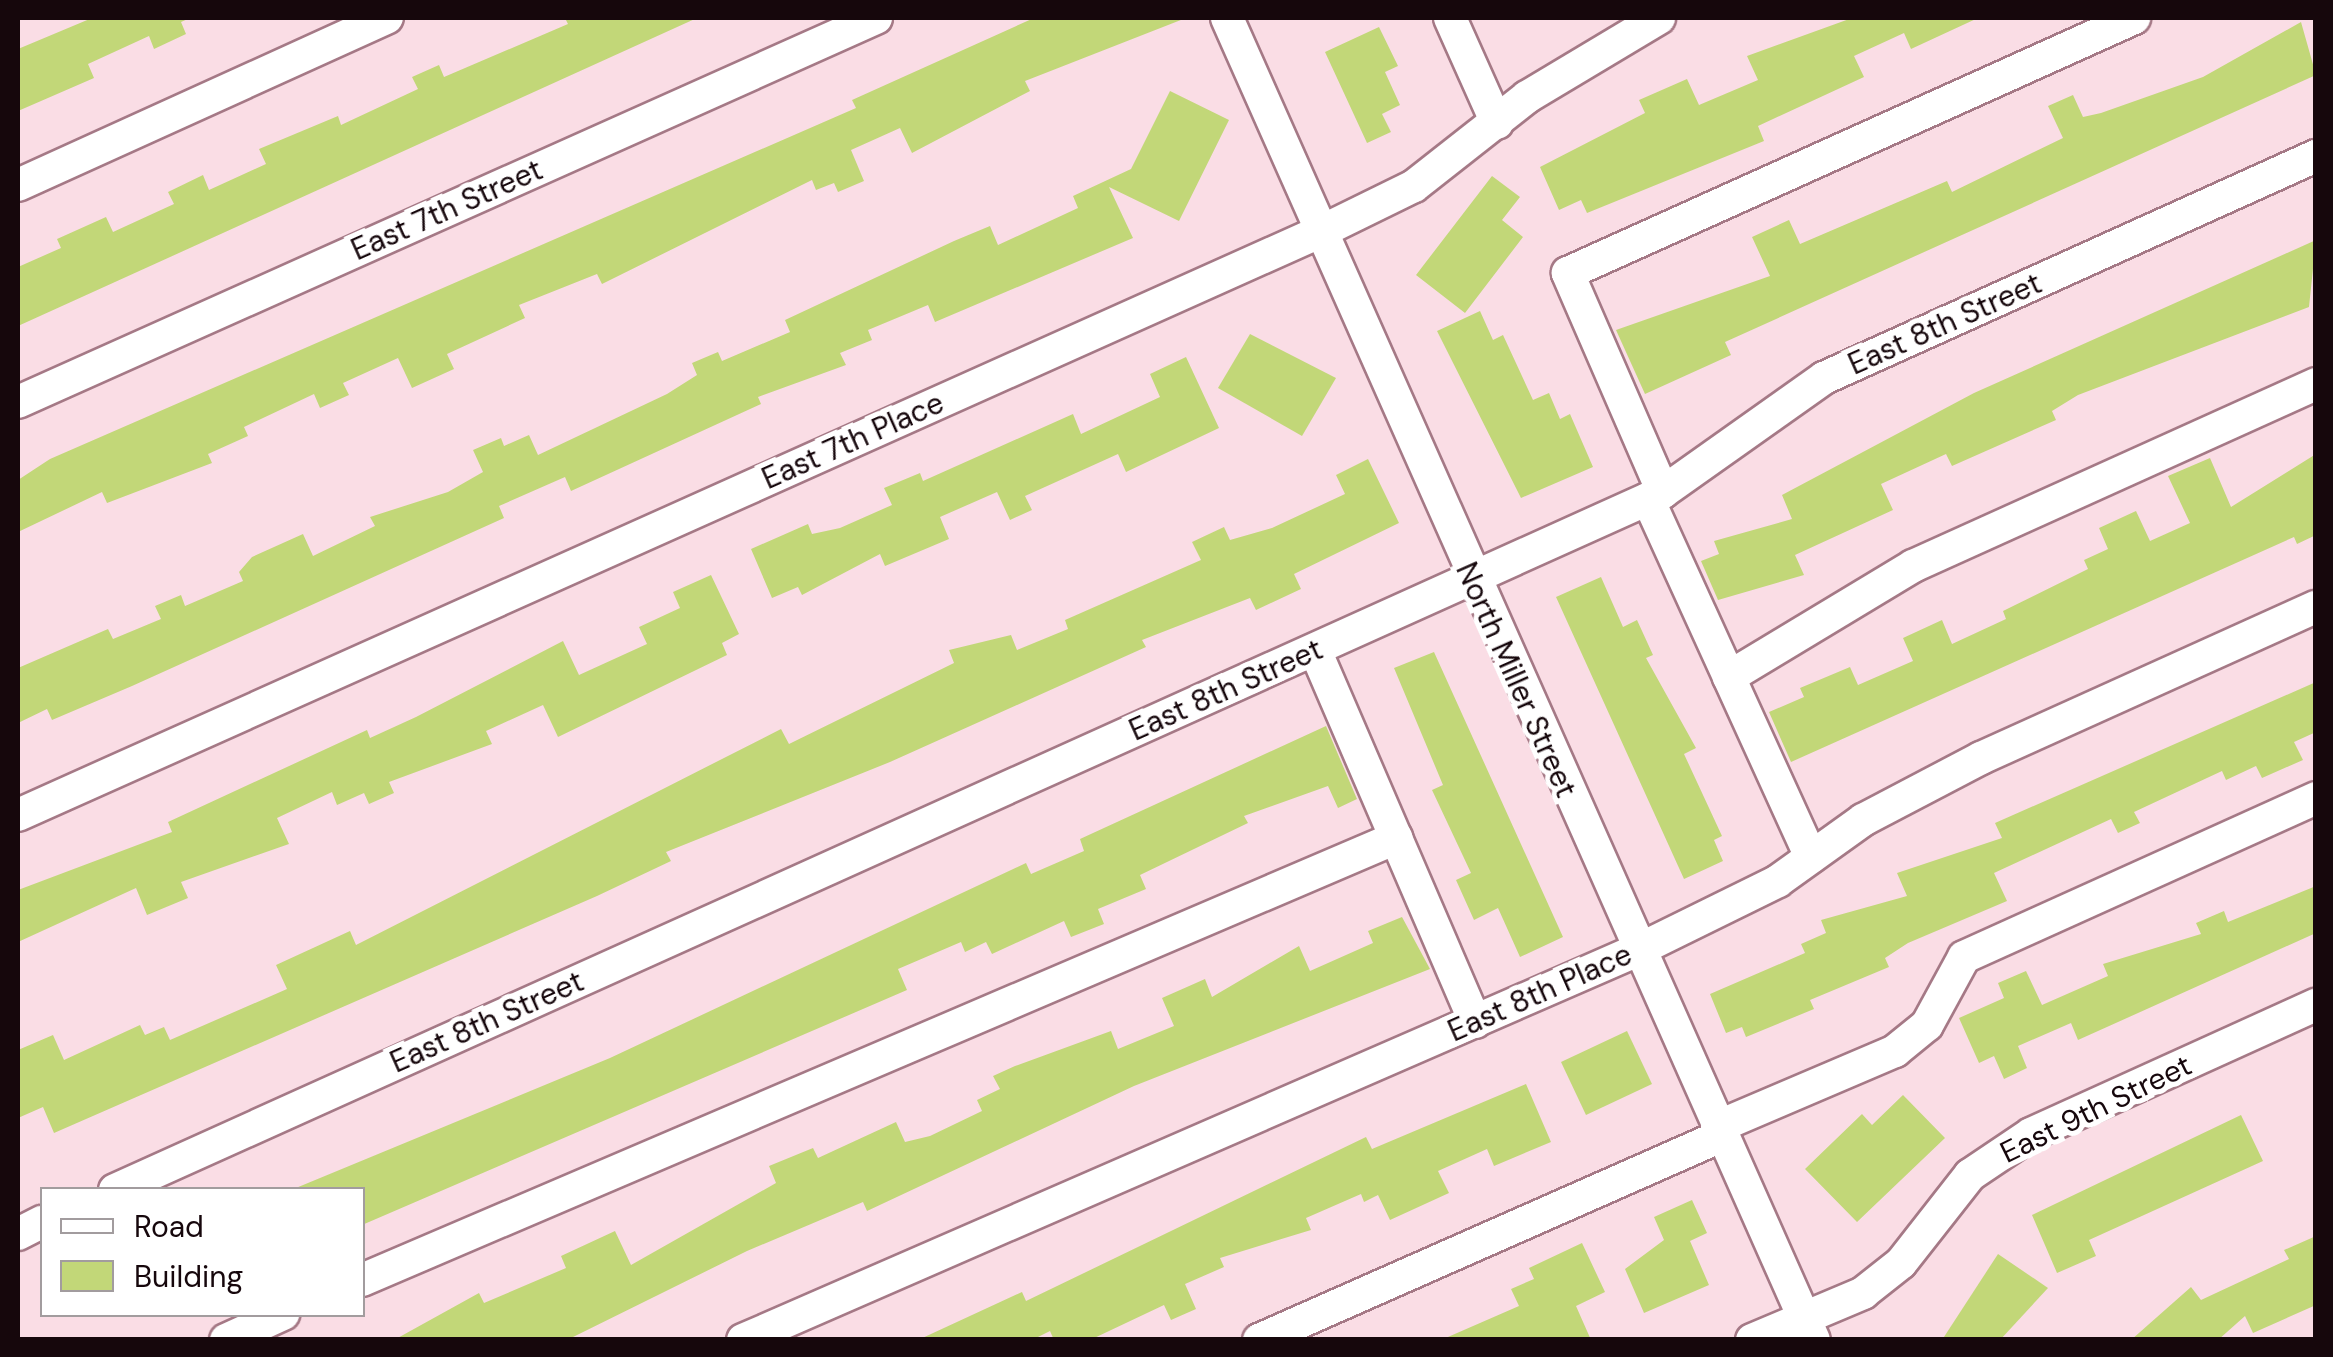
<!DOCTYPE html>
<html>
<head>
<meta charset="utf-8">
<style>
	body { margin:0 }
	#map { position:relative; width:2333px; height:1357px; overflow:hidden; background:#fadde5; font-family:"DM Sans",sans-serif }
	div>[style] { position:absolute }
	[style*='--x'] { left:calc(var(--x)*1px); top:calc(var(--y)*1px); width:calc(var(--w)*1px); rotate:calc(var(--a)*1deg) }
	.building>* { inset:0; background:#c2d778 }
	.roads { filter:drop-shadow(2px 0 #a57986) drop-shadow(-2px 0 #a57986) drop-shadow(0 2px #a57986) drop-shadow(0 -2px #a57986) }
	.minor>* { height:32px; margin:-16px; padding:0 16px; transform-origin:16px; border-radius:16px; background:#fff }
	span { translate:-50% -50%; white-space:nowrap; text-align:center; line-height:1.15; -webkit-text-stroke:10px #fff; paint-order:stroke }
	.street-label { font-size:30px; color:#16070c }
	.frame { position:absolute; inset:0; border:20px solid #16070c; pointer-events:none }
	.legend { position:absolute; left:40px; top:1187px; width:325px; height:130px; box-sizing:border-box; background:#fff; border:2px solid #a29c9e; margin:0; padding:12px 18px; list-style:none; font-size:30px; color:#16070c }
	.legend li { display:flex; align-items:center; gap:20px; height:50px }
	.legend b { width:50px; border:2px solid #a29c9e }
</style>
</head>
<body>
<div id="map">
	<div class="building">
		<i style="clip-path:polygon(92px 18px,190px 18px,181px 22px,186px 34px,154px 49px,149px 36px,88px 64px,94px 78px,18px 111px,18px 49px)"></i>
		<i style="clip-path:polygon(565px 18px,697px 18px,18px 326px,18px 267px,61px 248px,57px 239px,106px 217px,113px 232px,174px 204px,168px 192px,203px 175px,209px 190px,266px 164px,259px 149px,338px 116px,341px 125px,418px 89px,412px 77px,439px 65px,444px 77px,568px 24px)"></i>
		<i style="clip-path:polygon(1034px 18px,1186px 18px,1025px 81px,1030px 91px,912px 153px,900px 128px,851px 150px,864px 181px,838px 192px,834px 183px,816px 190px,812px 180px,602px 284px,597px 274px,519px 305px,525px 318px,447px 354px,454px 369px,412px 388px,398px 358px,343px 383px,349px 395px,320px 408px,314px 394px,244px 427px,248px 436px,208px 454px,212px 463px,107px 503px,102px 492px,18px 532px,18px 480px,50px 459px,856px 108px,852px 100px)"></i>
		<i style="clip-path:polygon(1852px 18px,1978px 18px,1911px 49px,1904px 33px,1854px 56px,1864px 77px,1758px 126px,1764px 141px,1587px 213px,1581px 200px,1559px 210px,1540px 167px,1645px 113px,1639px 100px,1687px 79px,1699px 105px,1758px 80px,1747px 56px)"></i>
		<i style="clip-path:polygon(2301px 22px,2316px 75px,1725px 342px,1731px 355px,1645px 394px,1616px 330px,1770px 276px,1752px 237px,1789px 220px,1800px 244px,1947px 181px,1952px 192px,2063px 138px,2048px 106px,2073px 95px,2083px 117px,2101px 113px,2203px 77px)"></i>
		<i style="clip-path:polygon(1379px 27px,1398px 66px,1385px 72px,1400px 105px,1382px 114px,1391px 132px,1367px 143px,1325px 52px)"></i>
		<i style="clip-path:polygon(1170px 91px,1229px 120px,1179px 221px,1109px 187px,1133px 238px,935px 322px,928px 305px,868px 330px,872px 340px,840px 353px,846px 365px,758px 397px,761px 404px,571px 491px,565px 477px,499px 506px,504px 518px,132px 686px,52px 720px,47px 709px,18px 723px,18px 668px,108px 629px,113px 639px,161px 619px,155px 606px,181px 595px,185px 606px,243px 581px,239px 572px,252px 557px,303px 534px,313px 556px,375px 526px,370px 517px,448px 492px,483px 472px,473px 450px,501px 438px,504px 446px,529px 435px,538px 455px,667px 394px,697px 375px,692px 363px,718px 352px,722px 361px,790px 332px,785px 320px,954px 241px,990px 226px,998px 245px,1078px 208px,1073px 196px,1131px 169px)"></i>
		<i style="clip-path:polygon(1492px 176px,1520px 197px,1502px 220px,1523px 237px,1465px 313px,1416px 275px)"></i>
		<i style="clip-path:polygon(2316px 240px,2309px 307px,2078px 395px,2052px 411px,2056px 420px,1952px 466px,1946px 454px,1881px 484px,1893px 510px,1795px 555px,1804px 575px,1718px 600px,1701px 561px,1719px 554px,1714px 541px,1792px 519px,1782px 495px,1974px 393px)"></i>
		<i style="clip-path:polygon(1480px 311px,1493px 340px,1503px 335px,1533px 400px,1549px 393px,1560px 419px,1570px 414px,1593px 467px,1521px 498px,1437px 331px)"></i>
		<i style="clip-path:polygon(1250px 334px,1336px 378px,1302px 436px,1218px 388px)"></i>
		<i style="clip-path:polygon(1186px 357px,1219px 428px,1126px 472px,1118px 454px,1025px 496px,1032px 510px,1010px 520px,997px 492px,940px 517px,949px 539px,885px 566px,880px 554px,802px 595px,798px 587px,772px 598px,751px 549px,808px 524px,812px 534px,840px 528px,892px 505px,884px 488px,920px 473px,923px 481px,1073px 414px,1081px 434px,1160px 397px,1150px 374px)"></i>
		<i style="clip-path:polygon(2316px 454px,2316px 535px,2297px 544px,2294px 537px,1791px 762px,1769px 712px,1804px 697px,1800px 688px,1850px 667px,1858px 685px,1913px 661px,1903px 638px,1942px 620px,1952px 644px,2006px 619px,2003px 611px,2088px 569px,2084px 560px,2108px 549px,2099px 528px,2136px 511px,2150px 541px,2190px 523px,2168px 476px,2210px 458px,2231px 507px)"></i>
		<i style="clip-path:polygon(1368px 459px,1399px 523px,1294px 574px,1301px 589px,1256px 610px,1250px 598px,1142px 640px,1146px 647px,890px 762px,666px 852px,671px 861px,597px 896px,54px 1133px,43px 1107px,18px 1118px,18px 1050px,53px 1035px,64px 1060px,140px 1025px,145px 1035px,164px 1027px,170px 1040px,287px 989px,276px 965px,350px 931px,356px 945px,781px 729px,789px 744px,954px 663px,949px 650px,1011px 635px,1017px 650px,1068px 629px,1065px 620px,1201px 560px,1192px 542px,1224px 527px,1230px 540px,1272px 528px,1345px 494px,1336px 475px)"></i>
		<i style="clip-path:polygon(711px 575px,739px 634px,722px 643px,727px 655px,558px 737px,543px 705px,486px 731px,492px 744px,389px 782px,394px 793px,369px 804px,364px 793px,337px 805px,332px 792px,277px 818px,289px 844px,181px 882px,188px 898px,147px 915px,136px 888px,18px 942px,18px 890px,172px 832px,168px 822px,367px 730px,370px 738px,416px 717px,563px 641px,579px 675px,647px 644px,639px 627px,680px 608px,673px 592px)"></i>
		<i style="clip-path:polygon(1601px 577px,1623px 627px,1637px 620px,1653px 655px,1646px 658px,1696px 748px,1684px 754px,1722px 836px,1714px 840px,1723px 861px,1684px 879px,1556px 597px)"></i>
		<i style="clip-path:polygon(1434px 652px,1563px 937px,1520px 957px,1498px 908px,1474px 920px,1456px 880px,1471px 873px,1432px 790px,1443px 785px,1394px 668px)"></i>
		<i style="clip-path:polygon(2316px 682px,2316px 732px,2294px 742px,2303px 760px,2262px 778px,2256px 766px,2226px 780px,2222px 771px,2134px 812px,2140px 823px,2118px 833px,2111px 819px,1994px 873px,2007px 901px,1908px 943px,1885px 958px,1889px 967px,1810px 1000px,1814px 1009px,1746px 1037px,1742px 1027px,1726px 1033px,1710px 994px,1805px 953px,1801px 944px,1826px 933px,1821px 920px,1907px 896px,1897px 873px,2002px 838px,1995px 823px)"></i>
		<i style="clip-path:polygon(1326px 726px,1357px 799px,1338px 808px,1328px 786px,1244px 816px,1248px 823px,1140px 875px,1146px 889px,1098px 909px,1104px 924px,1071px 937px,1064px 921px,992px 954px,986px 942px,965px 952px,961px 942px,898px 969px,907px 990px,362px 1225px,362px 1190px,291px 1190px,610px 1058px,1026px 863px,1031px 874px,1084px 851px,1080px 839px)"></i>
		<i style="clip-path:polygon(2316px 886px,2316px 933px,2078px 1040px,2071px 1023px,2018px 1046px,2027px 1068px,2004px 1079px,1994px 1056px,1979px 1063px,1959px 1018px,2004px 998px,1998px 983px,2026px 971px,2042px 1005px,2108px 976px,2103px 964px,2201px 934px,2196px 923px,2224px 911px,2228px 922px)"></i>
		<i style="clip-path:polygon(1402px 917px,1430px 969px,1134px 1086px,867px 1211px,863px 1202px,747px 1251px,567px 1340px,394px 1340px,479px 1293px,484px 1303px,566px 1268px,561px 1256px,615px 1231px,631px 1265px,776px 1183px,769px 1166px,813px 1148px,818px 1158px,896px 1122px,905px 1142px,930px 1136px,982px 1111px,977px 1100px,1000px 1089px,993px 1076px,1015px 1066px,1111px 1031px,1118px 1049px,1174px 1026px,1162px 998px,1205px 979px,1212px 997px,1299px 946px,1310px 971px,1373px 943px,1368px 931px)"></i>
		<i style="clip-path:polygon(1627px 1031px,1652px 1084px,1586px 1115px,1561px 1062px)"></i>
		<i style="clip-path:polygon(1526px 1084px,1551px 1142px,1494px 1166px,1487px 1149px,1438px 1171px,1449px 1193px,1390px 1220px,1378px 1195px,1364px 1202px,1361px 1194px,1306px 1218px,1311px 1230px,1220px 1258px,1224px 1267px,1185px 1284px,1196px 1309px,1171px 1320px,1164px 1305px,1090px 1340px,1054px 1340px,1050px 1331px,1032px 1340px,918px 1340px,1022px 1292px,1026px 1301px,1366px 1137px,1372px 1149px)"></i>
		<i style="clip-path:polygon(1903px 1095px,1945px 1138px,1857px 1222px,1805px 1169px,1862px 1114px,1872px 1125px)"></i>
		<i style="clip-path:polygon(2241px 1115px,2263px 1161px,2089px 1240px,2096px 1256px,2057px 1273px,2032px 1215px)"></i>
		<i style="clip-path:polygon(1692px 1200px,1707px 1233px,1690px 1241px,1709px 1285px,1644px 1313px,1625px 1269px,1664px 1240px,1654px 1217px)"></i>
		<i style="clip-path:polygon(2316px 1236px,2316px 1305px,2253px 1333px,2245px 1316px,2218px 1340px,2131px 1340px,2191px 1287px,2201px 1300px,2289px 1259px,2284px 1250px)"></i>
		<i style="clip-path:polygon(1582px 1243px,1605px 1292px,1576px 1306px,1591px 1340px,1441px 1340px,1519px 1306px,1511px 1289px,1534px 1279px,1529px 1268px)"></i>
		<i style="clip-path:polygon(1998px 1254px,2048px 1288px,2000px 1340px,1942px 1340px)"></i>
	</div>
	<div class="roads">
		<div class="minor">
			<i style="--x:1227;--y:18;--w:1446;--a:66.06"></i>
			<i style="--x:1450;--y:18;--w:115;--a:65.9"></i>
			<i style="--x:18;--y:185;--w:405;--a:-24.4"></i>
			<i style="--x:18;--y:402;--w:940;--a:-24.11"></i>
			<i style="--x:1663;--y:492;--w:239;--a:-113.5"></i>
			<i style="--x:1568;--y:273;--w:621;--a:-24.25"></i>
			<i style="--x:1648;--y:499;--w:196;--a:65.5"></i>
			<i style="--x:1315;--y:650;--w:405;--a:66.7"></i>
			<i style="--x:18;--y:815;--w:1429;--a:-24.13"></i>
			<i style="--x:1322;--y:231;--w:102;--a:-26.1"></i>
			<i style="--x:1414;--y:186;--w:144;--a:-38.2"></i>
			<i style="--x:1527;--y:97;--w:154;--a:-30.9"></i>
			<i style="--x:1811;--y:857;--w:198;--a:-114.5"></i>
			<i style="--x:1729;--y:677;--w:215;--a:-31.1"></i>
			<i style="--x:1913;--y:566;--w:442;--a:-24.3"></i>
			<i style="--x:1717;--y:1127;--w:194;--a:-23.1"></i>
			<i style="--x:1895;--y:1051;--w:41;--a:-39.1"></i>
			<i style="--x:1927;--y:1025;--w:77;--a:-61.4"></i>
			<i style="--x:1964;--y:957;--w:386;--a:-24.3"></i>
			<i style="--x:115;--y:1190;--w:1698;--a:-24.27"></i>
			<i style="--x:1663;--y:492;--w:197;--a:-35.3"></i>
			<i style="--x:1824;--y:378;--w:540;--a:-24.29"></i>
			<i style="--x:18;--y:1234;--w:27;--a:-27"></i>
			<i style="--x:362;--y:1280;--w:1125;--a:-23.15"></i>
			<i style="--x:226;--y:1340;--w:63;--a:-24.5"></i>
			<i style="--x:743;--y:1340;--w:976;--a:-23.55"></i>
			<i style="--x:1638;--y:950;--w:156;--a:-26.2"></i>
			<i style="--x:1778;--y:881;--w:105;--a:-35.7"></i>
			<i style="--x:1863;--y:820;--w:133;--a:-27.7"></i>
			<i style="--x:1981;--y:758;--w:367;--a:-24.3"></i>
			<i style="--x:1259;--y:1340;--w:505;--a:-23.82"></i>
			<i style="--x:1752;--y:1340;--w:121;--a:-22.9"></i>
			<i style="--x:1863;--y:1293;--w:48;--a:-38.3"></i>
			<i style="--x:1901;--y:1263;--w:112;--a:-51.9"></i>
			<i style="--x:1970;--y:1175;--w:73;--a:-33.9"></i>
			<i style="--x:2031;--y:1134;--w:313;--a:-24.4"></i>
		</div>
	</div>
	<div class="street-label">
		<span style="left:447px;top:210px;rotate:-24deg">East 7th Street</span>
		<span style="left:1945px;top:324px;rotate:-24deg">East 8th Street</span>
		<span style="left:853px;top:441px;rotate:-24deg">East 7th Place</span>
		<span style="left:1516px;top:680px;rotate:66deg">North Miller Street</span>
		<span style="left:1226px;top:690px;rotate:-24deg">East 8th Street</span>
		<span style="left:1540px;top:993px;rotate:-24deg">East 8th Place</span>
		<span style="left:487px;top:1022px;rotate:-24deg">East 8th Street</span>
		<span style="left:2096px;top:1109px;rotate:-26deg">East 9th Street</span>
	</div>
	<div class="frame"></div>
	<ul class="legend">
	<li><b style="height:12px;background:#fff"></b>Road</li>
	<li><b style="height:28px;background:#c2d778"></b>Building</li>
	</ul>
</div>
</body>
</html>
